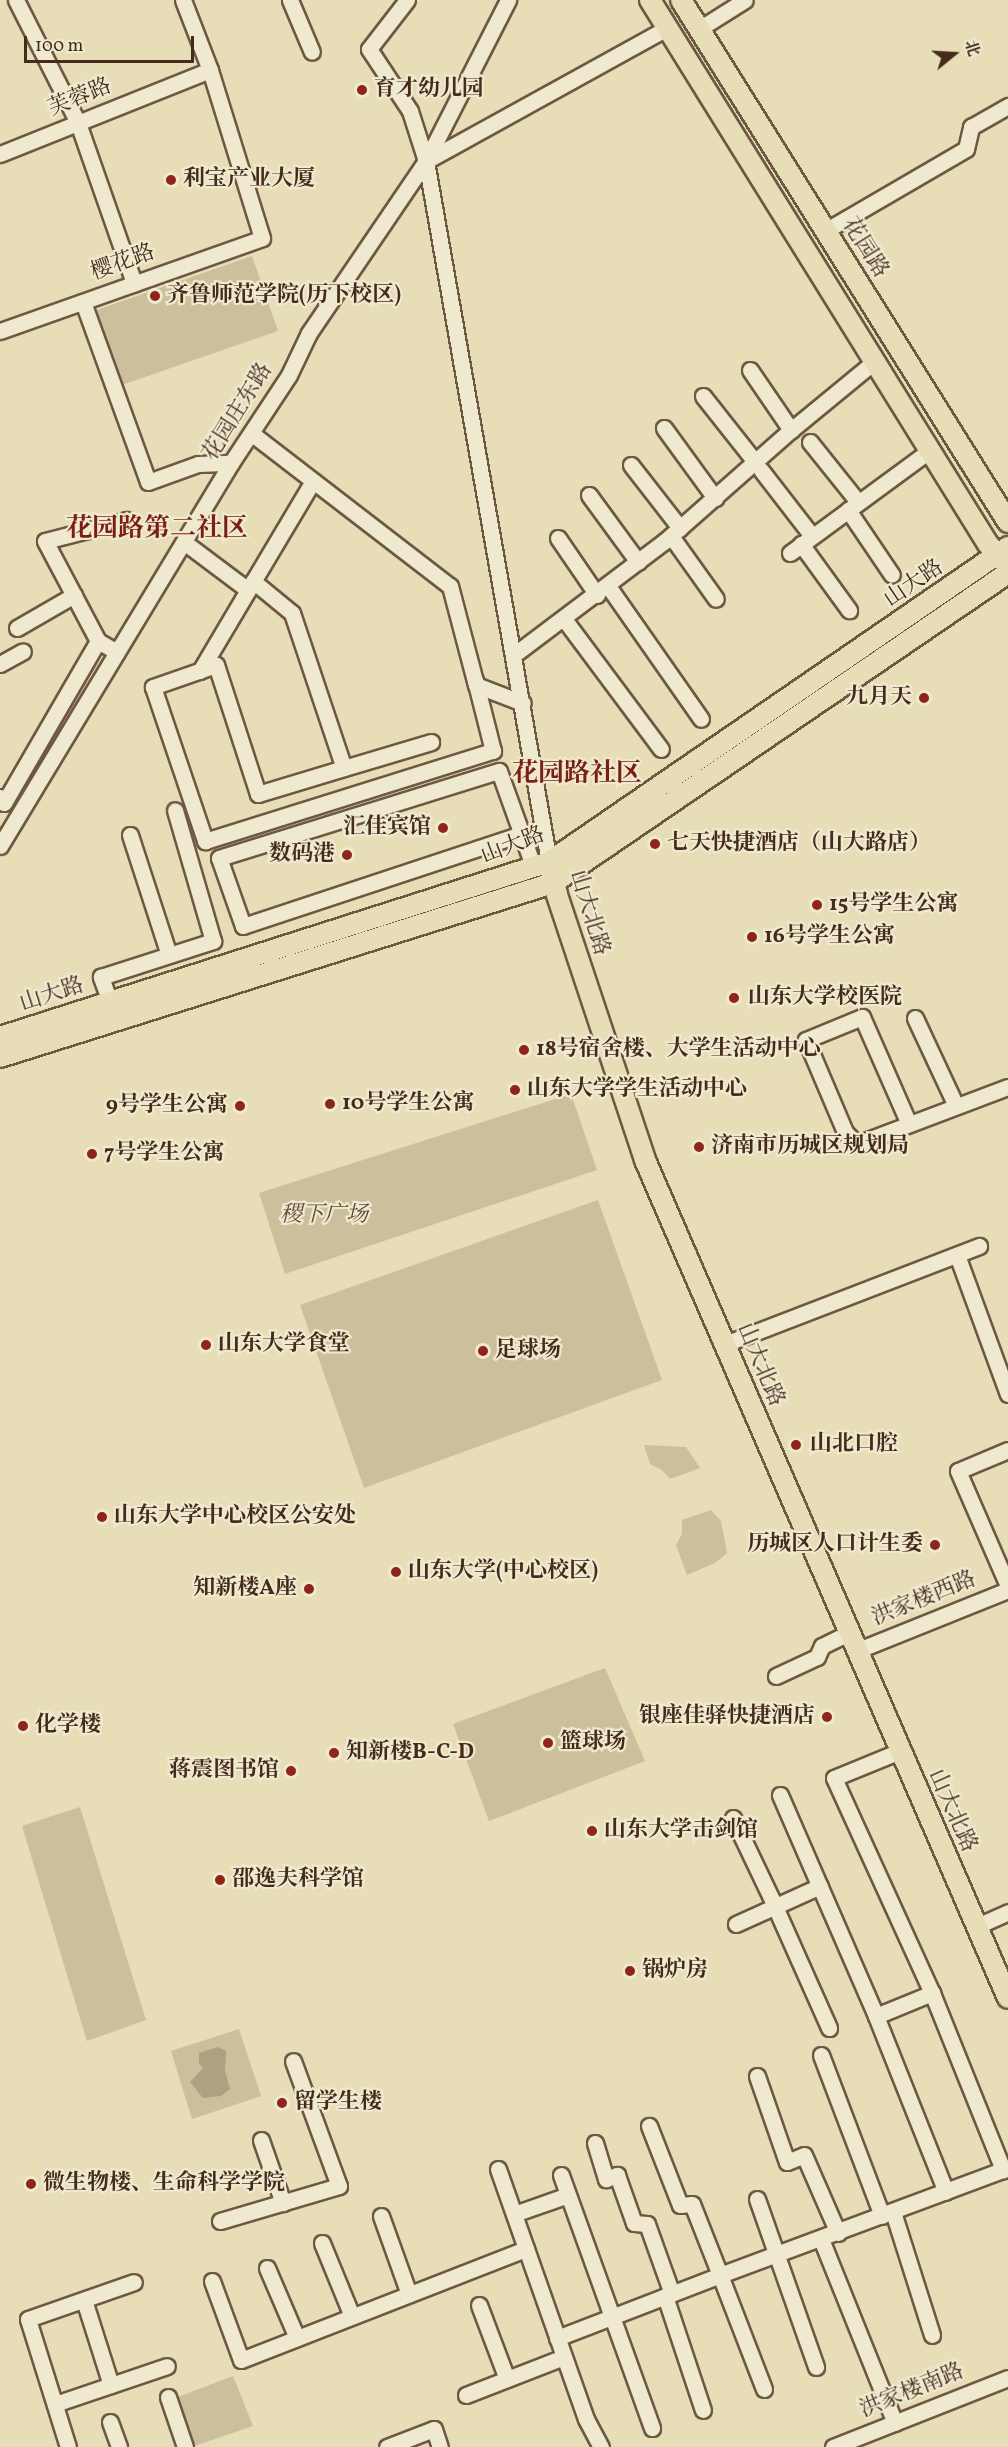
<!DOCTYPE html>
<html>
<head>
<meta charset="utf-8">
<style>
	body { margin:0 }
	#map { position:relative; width:1008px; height:2447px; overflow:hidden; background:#e7ddb7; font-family:Vollkorn,"Noto Serif SC",serif }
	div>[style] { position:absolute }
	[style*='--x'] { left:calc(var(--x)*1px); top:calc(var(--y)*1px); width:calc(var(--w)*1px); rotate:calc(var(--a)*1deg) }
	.green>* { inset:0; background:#cbbf9c }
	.water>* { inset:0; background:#b0a082 }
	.roads { filter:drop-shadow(2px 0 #6e5842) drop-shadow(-2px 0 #6e5842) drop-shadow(0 2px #6e5842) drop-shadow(0 -2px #6e5842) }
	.minor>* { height:15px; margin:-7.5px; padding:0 7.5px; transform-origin:7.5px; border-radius:7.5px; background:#efe9d0 }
	.major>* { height:20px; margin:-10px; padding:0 10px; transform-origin:10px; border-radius:10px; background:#e7ddb7 }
	.dots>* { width:16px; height:16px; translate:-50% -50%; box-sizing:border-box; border:3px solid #efe9d0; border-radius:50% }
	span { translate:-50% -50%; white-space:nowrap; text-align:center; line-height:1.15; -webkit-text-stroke:4.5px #efe9d0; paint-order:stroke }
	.poi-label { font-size:22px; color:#452b1b; font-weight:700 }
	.left { translate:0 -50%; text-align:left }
	.right { translate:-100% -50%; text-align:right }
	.street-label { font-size:22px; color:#452b1b }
	.park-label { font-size:22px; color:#604935; font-style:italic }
	.quarter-label { font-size:26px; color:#7a1f14; font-weight:700 }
	.north { position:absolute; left:924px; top:24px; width:60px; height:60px; -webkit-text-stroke:4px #efe9d0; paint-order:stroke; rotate:72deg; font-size:16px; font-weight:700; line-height:24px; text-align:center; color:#452b1b }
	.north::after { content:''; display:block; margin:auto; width:21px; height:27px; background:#452b1b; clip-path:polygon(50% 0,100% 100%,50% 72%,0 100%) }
	.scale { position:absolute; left:24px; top:36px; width:170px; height:27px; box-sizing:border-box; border:3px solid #452b1b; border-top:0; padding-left:8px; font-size:18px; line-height:21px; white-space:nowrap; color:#452b1b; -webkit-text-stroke:4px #efe9d0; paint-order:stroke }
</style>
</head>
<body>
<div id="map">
	<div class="green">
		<i style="clip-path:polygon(252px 256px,278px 331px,116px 387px,91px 312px)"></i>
		<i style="clip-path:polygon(571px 1094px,597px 1170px,285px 1274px,259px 1193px)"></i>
		<i style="clip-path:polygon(598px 1200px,662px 1380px,364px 1488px,300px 1305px)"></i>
		<i style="clip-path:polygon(644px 1445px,686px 1447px,700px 1468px,670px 1479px,662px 1470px,650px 1464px)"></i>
		<i style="clip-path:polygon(711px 1510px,721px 1521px,727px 1553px,715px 1563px,687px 1575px,676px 1545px,682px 1534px,682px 1520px)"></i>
		<i style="clip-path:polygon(605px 1668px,645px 1761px,489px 1821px,453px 1724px)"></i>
		<i style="clip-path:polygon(80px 1807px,146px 2020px,87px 2041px,22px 1826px)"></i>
		<i style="clip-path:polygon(239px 2029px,261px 2096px,192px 2119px,171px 2051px)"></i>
		<i style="clip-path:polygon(233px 2376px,253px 2426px,191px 2447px,178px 2397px)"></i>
	</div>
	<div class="water">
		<i style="clip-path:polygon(217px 2047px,225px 2050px,226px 2053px,225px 2071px,230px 2089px,221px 2096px,203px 2098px,190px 2082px,203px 2068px,199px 2063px,199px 2053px)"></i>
	</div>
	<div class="roads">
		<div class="minor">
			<i style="--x:16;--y:0;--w:138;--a:63.2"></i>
			<i style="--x:78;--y:123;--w:170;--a:70.7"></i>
			<i style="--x:290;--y:0;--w:56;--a:67.1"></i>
			<i style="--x:407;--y:0;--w:62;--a:127.8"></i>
			<i style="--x:369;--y:49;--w:74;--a:56.5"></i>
			<i style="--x:410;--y:111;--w:52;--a:72.3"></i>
			<i style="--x:426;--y:161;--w:712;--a:80.05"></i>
			<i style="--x:699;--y:29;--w:54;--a:-32.2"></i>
			<i style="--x:0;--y:154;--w:226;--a:-21.8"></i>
			<i style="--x:426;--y:161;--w:275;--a:-28.9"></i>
			<i style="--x:825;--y:231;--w:163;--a:-30.2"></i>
			<i style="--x:966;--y:149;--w:23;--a:-77"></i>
			<i style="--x:971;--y:127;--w:43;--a:-29.6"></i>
			<i style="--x:83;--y:302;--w:191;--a:70.1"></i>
			<i style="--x:148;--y:482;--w:53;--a:-19.8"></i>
			<i style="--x:198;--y:464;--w:33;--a:-2"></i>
			<i style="--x:0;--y:331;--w:278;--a:-19.5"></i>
			<i style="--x:262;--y:238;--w:176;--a:-107.2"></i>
			<i style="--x:210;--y:70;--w:75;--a:-111.1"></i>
			<i style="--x:750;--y:370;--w:73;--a:55.7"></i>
			<i style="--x:703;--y:396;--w:85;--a:51.7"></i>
			<i style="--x:664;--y:428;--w:87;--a:53.9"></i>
			<i style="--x:251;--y:433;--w:251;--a:37.6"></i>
			<i style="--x:450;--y:586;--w:102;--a:75.3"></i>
			<i style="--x:476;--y:685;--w:50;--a:21"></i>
			<i style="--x:810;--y:442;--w:77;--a:51.3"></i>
			<i style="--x:631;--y:465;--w:80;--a:52.1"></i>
			<i style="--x:761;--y:470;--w:83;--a:52.3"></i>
			<i style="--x:589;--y:495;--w:83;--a:53.8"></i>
			<i style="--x:848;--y:510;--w:78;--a:55.9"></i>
			<i style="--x:671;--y:536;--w:77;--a:54.5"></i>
			<i style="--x:558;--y:538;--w:69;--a:55.6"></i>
			<i style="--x:184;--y:542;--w:80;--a:36.9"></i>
			<i style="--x:248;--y:590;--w:127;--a:-59.2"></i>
			<i style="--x:801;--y:544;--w:82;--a:54"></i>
			<i style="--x:790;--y:553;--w:174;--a:-36.3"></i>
			<i style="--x:253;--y:581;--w:50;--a:39.4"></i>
			<i style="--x:292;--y:613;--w:163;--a:71.5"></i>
			<i style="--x:344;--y:768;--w:90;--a:163.2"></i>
			<i style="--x:258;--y:794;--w:136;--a:-108"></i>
			<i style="--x:216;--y:665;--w:67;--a:160.8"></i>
			<i style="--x:153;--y:687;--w:163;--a:71.3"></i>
			<i style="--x:205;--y:841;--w:302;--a:-17.4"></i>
			<i style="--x:493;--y:751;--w:73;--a:-104.2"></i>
			<i style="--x:608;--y:586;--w:162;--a:55"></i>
			<i style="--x:564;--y:619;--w:162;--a:53.3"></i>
			<i style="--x:17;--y:628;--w:66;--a:-30.1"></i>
			<i style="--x:117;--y:652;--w:22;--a:-150"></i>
			<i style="--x:98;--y:641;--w:113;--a:-117.9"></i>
			<i style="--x:45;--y:541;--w:85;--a:-14.4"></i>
			<i style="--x:515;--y:654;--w:188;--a:-37"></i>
			<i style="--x:665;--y:541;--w:168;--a:-41.4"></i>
			<i style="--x:791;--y:430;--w:109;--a:-39.4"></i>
			<i style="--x:0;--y:664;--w:26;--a:-29"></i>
			<i style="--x:200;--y:671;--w:94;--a:-59.3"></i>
			<i style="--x:344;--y:768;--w:91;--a:-16.6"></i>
			<i style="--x:0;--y:797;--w:7;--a:56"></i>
			<i style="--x:4;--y:803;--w:187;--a:-59.9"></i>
			<i style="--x:521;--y:834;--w:293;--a:161.7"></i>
			<i style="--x:243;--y:926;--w:72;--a:-109.4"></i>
			<i style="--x:219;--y:858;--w:293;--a:-17.3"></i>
			<i style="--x:499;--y:771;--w:91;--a:70.2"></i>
			<i style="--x:130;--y:835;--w:126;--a:72"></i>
			<i style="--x:0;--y:846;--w:447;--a:-58.9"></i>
			<i style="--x:231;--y:463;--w:105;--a:-56.6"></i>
			<i style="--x:289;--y:375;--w:47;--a:-64.5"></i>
			<i style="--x:309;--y:333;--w:208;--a:-55.8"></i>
			<i style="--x:426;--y:161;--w:181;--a:-63"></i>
			<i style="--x:110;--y:1002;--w:27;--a:-110"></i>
			<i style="--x:101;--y:977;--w:118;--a:-17.8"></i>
			<i style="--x:213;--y:941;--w:136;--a:-106.2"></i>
			<i style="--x:915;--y:1018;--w:97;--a:65"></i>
			<i style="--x:909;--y:1124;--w:117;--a:-113.7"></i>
			<i style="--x:862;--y:1017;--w:61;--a:157.7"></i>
			<i style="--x:806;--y:1040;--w:100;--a:67"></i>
			<i style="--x:845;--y:1132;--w:17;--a:45"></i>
			<i style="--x:857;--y:1144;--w:161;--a:-20.7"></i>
			<i style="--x:957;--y:1255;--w:148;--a:69.9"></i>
			<i style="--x:730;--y:1342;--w:267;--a:-21.1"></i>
			<i style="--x:1008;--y:1450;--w:54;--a:157.2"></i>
			<i style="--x:958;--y:1471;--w:125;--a:66.5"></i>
			<i style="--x:856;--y:1651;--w:164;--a:-21.9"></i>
			<i style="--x:776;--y:1676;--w:45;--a:-24.9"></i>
			<i style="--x:817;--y:1657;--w:12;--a:-66"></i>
			<i style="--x:822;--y:1646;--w:30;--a:-26"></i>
			<i style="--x:900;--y:1751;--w:71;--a:157.8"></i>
			<i style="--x:834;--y:1778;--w:236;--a:65.5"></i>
			<i style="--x:932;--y:1993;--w:191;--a:68.1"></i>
			<i style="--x:780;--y:1795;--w:241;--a:66.5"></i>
			<i style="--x:876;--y:2016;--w:189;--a:68.3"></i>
			<i style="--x:733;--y:1818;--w:98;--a:64.5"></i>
			<i style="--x:773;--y:1902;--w:138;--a:66"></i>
			<i style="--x:736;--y:1924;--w:92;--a:-24.3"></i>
			<i style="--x:977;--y:1926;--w:34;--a:-24"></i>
			<i style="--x:876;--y:2016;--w:61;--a:-22.3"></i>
			<i style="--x:821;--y:2055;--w:172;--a:69.2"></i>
			<i style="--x:757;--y:2076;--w:91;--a:70.8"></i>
			<i style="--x:787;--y:2162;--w:18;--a:-22"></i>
			<i style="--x:804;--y:2155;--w:85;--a:66.4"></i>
			<i style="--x:261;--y:2140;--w:67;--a:70.8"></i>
			<i style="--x:595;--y:2143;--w:38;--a:73"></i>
			<i style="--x:606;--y:2179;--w:12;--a:-20"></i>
			<i style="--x:617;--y:2175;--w:51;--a:70.5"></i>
			<i style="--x:634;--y:2223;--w:13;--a:4"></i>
			<i style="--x:647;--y:2224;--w:74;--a:70.3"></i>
			<i style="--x:498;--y:2169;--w:265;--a:70.6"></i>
			<i style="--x:586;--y:2419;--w:32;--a:62"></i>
			<i style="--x:561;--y:2175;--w:269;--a:70.2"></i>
			<i style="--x:757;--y:2199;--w:178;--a:70.6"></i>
			<i style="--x:893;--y:2212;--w:129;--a:72.4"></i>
			<i style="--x:514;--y:2214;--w:57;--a:-19.4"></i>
			<i style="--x:381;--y:2216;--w:83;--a:70.3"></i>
			<i style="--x:220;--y:2221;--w:124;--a:-16.4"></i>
			<i style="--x:339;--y:2186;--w:133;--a:-110.2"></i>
			<i style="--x:821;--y:2239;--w:198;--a:68.1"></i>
			<i style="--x:322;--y:2243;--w:79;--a:67.7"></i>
			<i style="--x:267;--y:2268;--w:76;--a:66.8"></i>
			<i style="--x:212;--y:2281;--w:84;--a:69.8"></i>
			<i style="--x:241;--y:2360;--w:306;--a:-21.3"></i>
			<i style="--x:665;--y:2296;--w:120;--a:71.6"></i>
			<i style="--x:84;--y:2300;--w:89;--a:72.4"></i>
			<i style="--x:479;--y:2305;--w:79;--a:69.3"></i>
			<i style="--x:557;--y:2338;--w:175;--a:-21.1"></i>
			<i style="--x:720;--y:2275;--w:76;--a:-111.5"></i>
			<i style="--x:692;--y:2204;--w:12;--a:175"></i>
			<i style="--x:680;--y:2205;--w:85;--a:-111.4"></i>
			<i style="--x:764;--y:2389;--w:122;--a:-111.1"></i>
			<i style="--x:720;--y:2275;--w:307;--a:-20.4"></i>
			<i style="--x:466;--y:2395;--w:100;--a:-21.2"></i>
			<i style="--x:168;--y:2397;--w:53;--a:71.2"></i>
			<i style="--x:55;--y:2404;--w:118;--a:-18.7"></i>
			<i style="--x:110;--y:2422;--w:27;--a:70"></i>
			<i style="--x:68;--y:2447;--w:134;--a:-107.4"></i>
			<i style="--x:28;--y:2319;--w:112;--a:-19.2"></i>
			<i style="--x:387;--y:2447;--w:50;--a:-21"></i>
			<i style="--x:434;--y:2429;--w:19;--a:72"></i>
			<i style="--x:833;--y:2447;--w:188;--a:-21.5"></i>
		</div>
		<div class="major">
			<i style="--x:650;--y:0;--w:640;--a:58.15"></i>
			<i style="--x:988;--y:544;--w:27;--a:48"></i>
			<i style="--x:681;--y:0;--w:616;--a:57.94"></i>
			<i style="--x:549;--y:862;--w:34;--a:76"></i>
			<i style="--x:557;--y:895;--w:279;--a:71.6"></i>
			<i style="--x:645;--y:1160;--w:913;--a:66.58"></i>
			<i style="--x:0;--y:1037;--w:576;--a:-17.68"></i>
			<i style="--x:549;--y:862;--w:557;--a:-34.46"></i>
			<i style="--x:0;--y:1057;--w:580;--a:-17.47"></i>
			<i style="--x:553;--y:883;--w:551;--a:-34.27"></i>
		</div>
	</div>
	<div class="dots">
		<i style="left:362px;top:90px;background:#8f2418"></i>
		<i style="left:171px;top:180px;background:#8f2418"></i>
		<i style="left:155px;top:296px;background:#8f2418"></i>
		<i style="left:924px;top:698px;background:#8f2418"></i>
		<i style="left:443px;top:828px;background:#8f2418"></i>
		<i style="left:655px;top:844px;background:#8f2418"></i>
		<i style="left:347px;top:855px;background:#8f2418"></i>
		<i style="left:817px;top:905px;background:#8f2418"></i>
		<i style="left:752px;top:937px;background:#8f2418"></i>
		<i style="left:734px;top:998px;background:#8f2418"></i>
		<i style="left:524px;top:1050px;background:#8f2418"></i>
		<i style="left:515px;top:1090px;background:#8f2418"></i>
		<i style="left:330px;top:1104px;background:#8f2418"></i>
		<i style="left:240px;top:1106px;background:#8f2418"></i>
		<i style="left:699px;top:1147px;background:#8f2418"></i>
		<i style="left:92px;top:1154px;background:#8f2418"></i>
		<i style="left:206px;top:1345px;background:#8f2418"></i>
		<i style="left:483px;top:1351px;background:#8f2418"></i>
		<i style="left:796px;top:1445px;background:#8f2418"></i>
		<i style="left:102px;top:1517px;background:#8f2418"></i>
		<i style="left:935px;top:1545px;background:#8f2418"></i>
		<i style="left:396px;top:1572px;background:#8f2418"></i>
		<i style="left:309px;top:1589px;background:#8f2418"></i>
		<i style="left:827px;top:1717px;background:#8f2418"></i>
		<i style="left:23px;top:1726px;background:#8f2418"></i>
		<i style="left:548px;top:1743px;background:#8f2418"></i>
		<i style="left:334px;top:1753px;background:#8f2418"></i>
		<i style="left:291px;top:1771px;background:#8f2418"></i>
		<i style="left:592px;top:1831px;background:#8f2418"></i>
		<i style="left:220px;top:1880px;background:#8f2418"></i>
		<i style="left:630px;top:1971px;background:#8f2418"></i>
		<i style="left:282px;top:2103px;background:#8f2418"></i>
		<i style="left:31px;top:2184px;background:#8f2418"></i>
	</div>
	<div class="poi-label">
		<span class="left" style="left:374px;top:90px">育才幼儿园</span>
		<span class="left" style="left:183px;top:180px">利宝产业大厦</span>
		<span class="left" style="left:167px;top:296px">齐鲁师范学院(历下校区)</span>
		<span class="right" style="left:912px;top:698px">九月天</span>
		<span class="right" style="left:431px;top:828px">汇佳宾馆</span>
		<span class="left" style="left:667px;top:844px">七天快捷酒店（山大路店）</span>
		<span class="right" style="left:335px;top:855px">数码港</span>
		<span class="left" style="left:829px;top:905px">15号学生公寓</span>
		<span class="left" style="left:764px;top:937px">16号学生公寓</span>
		<span class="left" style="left:748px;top:998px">山东大学校医院</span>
		<span class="left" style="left:536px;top:1050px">18号宿舍楼、大学生活动中心</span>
		<span class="left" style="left:527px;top:1090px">山东大学学生活动中心</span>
		<span class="left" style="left:342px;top:1104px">10号学生公寓</span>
		<span class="right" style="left:228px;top:1106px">9号学生公寓</span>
		<span class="left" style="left:711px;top:1147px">济南市历城区规划局</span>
		<span class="left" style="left:104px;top:1154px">7号学生公寓</span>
		<span class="left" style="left:218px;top:1345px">山东大学食堂</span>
		<span class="left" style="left:495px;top:1351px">足球场</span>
		<span class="left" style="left:810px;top:1445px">山北口腔</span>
		<span class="left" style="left:114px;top:1517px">山东大学中心校区公安处</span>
		<span class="right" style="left:923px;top:1545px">历城区人口计生委</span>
		<span class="left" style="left:408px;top:1572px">山东大学(中心校区)</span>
		<span class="right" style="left:297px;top:1589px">知新楼A座</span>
		<span class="right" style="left:815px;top:1717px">银座佳驿快捷酒店</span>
		<span class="left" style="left:35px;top:1726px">化学楼</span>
		<span class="left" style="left:560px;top:1743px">篮球场</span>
		<span class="left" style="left:346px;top:1753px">知新楼B-C-D</span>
		<span class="right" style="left:279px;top:1771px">蒋震图书馆</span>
		<span class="left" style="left:604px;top:1831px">山东大学击剑馆</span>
		<span class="left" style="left:232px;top:1880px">邵逸夫科学馆</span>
		<span class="left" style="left:642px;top:1971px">锅炉房</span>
		<span class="left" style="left:294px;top:2103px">留学生楼</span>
		<span class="left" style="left:43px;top:2184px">微生物楼、生命科学学院</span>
	</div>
	<div class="street-label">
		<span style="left:80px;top:98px;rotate:-22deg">芙蓉路</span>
		<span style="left:865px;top:248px;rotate:58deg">花园路</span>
		<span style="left:123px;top:263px;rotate:-20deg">樱花路</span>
		<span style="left:238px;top:412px;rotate:-58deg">花园庄东路</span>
		<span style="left:914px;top:584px;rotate:-34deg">山大路</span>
		<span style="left:513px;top:846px;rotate:-21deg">山大路</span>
		<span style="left:589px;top:913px;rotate:73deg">山大北路</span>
		<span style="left:52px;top:995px;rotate:-18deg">山大路</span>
		<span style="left:760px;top:1365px;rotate:67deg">山大北路</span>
		<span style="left:924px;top:1599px;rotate:-22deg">洪家楼西路</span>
		<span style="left:952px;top:1811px;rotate:66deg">山大北路</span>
		<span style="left:912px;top:2391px;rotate:-22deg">洪家楼南路</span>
	</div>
	<div class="park-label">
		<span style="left:324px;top:1216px">稷下广场</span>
	</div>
	<div class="quarter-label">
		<span style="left:157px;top:530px">花园路第二社区</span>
		<span style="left:577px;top:775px">花园路社区</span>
	</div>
	<div class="north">北</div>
	<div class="scale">100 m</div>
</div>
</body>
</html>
